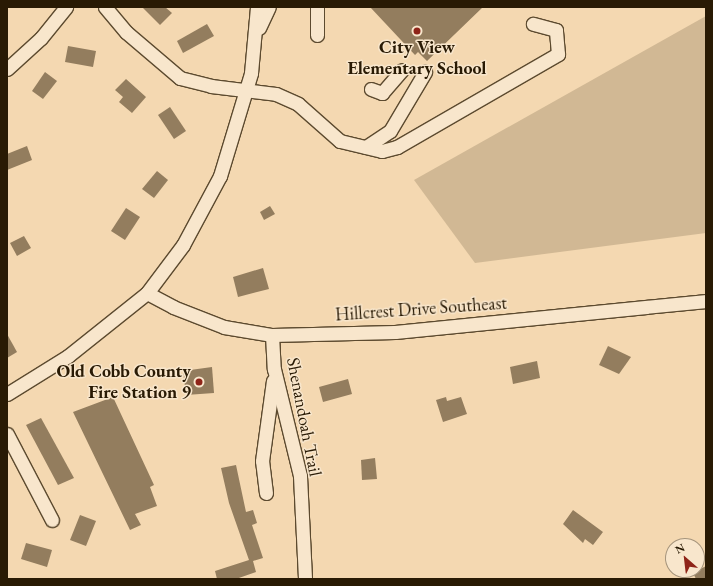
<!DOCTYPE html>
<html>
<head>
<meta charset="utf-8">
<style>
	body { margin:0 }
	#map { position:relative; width:713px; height:586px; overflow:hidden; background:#f4d8b1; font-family:"EB Garamond",serif }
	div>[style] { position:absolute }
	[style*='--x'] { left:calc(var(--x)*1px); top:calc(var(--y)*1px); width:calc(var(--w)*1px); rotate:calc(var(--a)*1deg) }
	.green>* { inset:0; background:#d1b894 }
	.building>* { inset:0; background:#937d5e }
	.roads { filter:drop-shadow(1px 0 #5c4a2f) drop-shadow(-1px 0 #5c4a2f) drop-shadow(0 1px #5c4a2f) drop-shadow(0 -1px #5c4a2f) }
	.minor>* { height:13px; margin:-6.5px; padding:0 6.5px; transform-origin:6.5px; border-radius:6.5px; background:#f8e6cc }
	.dots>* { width:11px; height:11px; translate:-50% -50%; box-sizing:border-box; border:2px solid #f8e6cc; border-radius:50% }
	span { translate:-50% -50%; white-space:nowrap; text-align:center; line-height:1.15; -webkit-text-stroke:3px #f8e6cc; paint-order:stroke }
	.poi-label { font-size:18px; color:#291a04; font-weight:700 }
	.right { translate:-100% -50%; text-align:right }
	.street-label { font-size:18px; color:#291a04 }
	.frame { position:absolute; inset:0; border:8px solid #291a04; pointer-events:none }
	.north { position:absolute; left:665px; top:538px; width:40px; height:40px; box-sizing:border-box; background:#f8e6cc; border:1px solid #a5947c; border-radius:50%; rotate:332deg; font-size:11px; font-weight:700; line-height:16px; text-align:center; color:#291a04 }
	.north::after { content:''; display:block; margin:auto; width:14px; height:18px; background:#8f2418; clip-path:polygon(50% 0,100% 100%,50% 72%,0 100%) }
</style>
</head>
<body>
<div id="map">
	<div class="green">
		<i style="clip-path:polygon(706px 16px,706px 233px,475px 263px,414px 180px)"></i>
	</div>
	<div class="building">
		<i style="clip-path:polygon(142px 7px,165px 7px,172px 13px,160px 25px)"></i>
		<i style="clip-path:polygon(370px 7px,483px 7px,427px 61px,418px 52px,415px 55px)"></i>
		<i style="clip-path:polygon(207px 24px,214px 36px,183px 53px,177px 41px)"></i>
		<i style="clip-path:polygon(68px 46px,96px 51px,93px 67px,65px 62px)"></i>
		<i style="clip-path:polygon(45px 72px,57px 81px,43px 99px,32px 91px)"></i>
		<i style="clip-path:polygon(126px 79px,146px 97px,132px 113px,119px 102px,123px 97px,115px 90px)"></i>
		<i style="clip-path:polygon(170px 107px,186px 131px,174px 139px,158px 115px)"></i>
		<i style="clip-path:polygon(27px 146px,32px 160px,7px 170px,7px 154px)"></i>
		<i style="clip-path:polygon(157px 171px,168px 180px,154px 198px,142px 189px)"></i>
		<i style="clip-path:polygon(270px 206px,275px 214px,264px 220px,260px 212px)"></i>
		<i style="clip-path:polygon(126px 208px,140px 217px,125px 240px,111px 231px)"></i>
		<i style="clip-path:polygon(24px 236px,31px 248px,17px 256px,10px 243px)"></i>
		<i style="clip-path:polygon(263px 268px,269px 289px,238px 297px,233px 277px)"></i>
		<i style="clip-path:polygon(7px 334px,17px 352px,7px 358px)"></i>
		<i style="clip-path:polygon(608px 346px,631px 357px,619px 374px,599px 365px)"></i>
		<i style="clip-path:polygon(537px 361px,540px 378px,513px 384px,510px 367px)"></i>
		<i style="clip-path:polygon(212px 367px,214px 393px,186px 395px,183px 371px)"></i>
		<i style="clip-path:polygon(348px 379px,352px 394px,323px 402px,319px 387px)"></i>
		<i style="clip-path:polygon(113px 397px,154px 485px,150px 487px,157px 506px,135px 514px,141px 525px,130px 530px,73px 412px)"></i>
		<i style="clip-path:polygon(446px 397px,447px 401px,461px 397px,467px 414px,443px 422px,436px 400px)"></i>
		<i style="clip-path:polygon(41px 418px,74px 478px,58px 485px,26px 425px)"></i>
		<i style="clip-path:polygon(375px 458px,377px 479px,362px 480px,361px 460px)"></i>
		<i style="clip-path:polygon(236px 465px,246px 512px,253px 510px,257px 523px,252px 525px,263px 558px,253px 561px,256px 572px,236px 579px,217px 579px,215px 571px,249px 560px,229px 503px,221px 468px)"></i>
		<i style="clip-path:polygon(573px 510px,603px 532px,593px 545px,585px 539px,583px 543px,563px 524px)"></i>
		<i style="clip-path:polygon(80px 515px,96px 521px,86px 546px,70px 540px)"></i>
		<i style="clip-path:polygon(26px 543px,52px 550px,47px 567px,21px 559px)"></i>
		<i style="clip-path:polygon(706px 566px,706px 579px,696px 579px,693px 573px)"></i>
	</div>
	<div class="roads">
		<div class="minor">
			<i style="--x:105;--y:7;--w:33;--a:50"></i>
			<i style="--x:126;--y:32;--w:71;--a:40.4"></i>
			<i style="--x:180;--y:78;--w:32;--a:14"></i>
			<i style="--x:211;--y:86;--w:65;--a:7"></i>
			<i style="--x:276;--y:94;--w:24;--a:24"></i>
			<i style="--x:298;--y:104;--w:56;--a:41.4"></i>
			<i style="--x:340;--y:141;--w:43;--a:13.4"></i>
			<i style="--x:382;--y:151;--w:16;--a:-15"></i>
			<i style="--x:397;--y:147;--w:186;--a:-30"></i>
			<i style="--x:558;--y:54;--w:24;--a:-95"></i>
			<i style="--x:556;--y:30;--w:24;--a:-165"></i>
			<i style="--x:317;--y:7;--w:28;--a:90"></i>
			<i style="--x:259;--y:28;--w:23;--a:-65"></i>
			<i style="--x:7;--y:69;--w:46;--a:-42.4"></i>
			<i style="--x:41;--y:38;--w:40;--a:-51"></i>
			<i style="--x:371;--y:89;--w:12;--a:20"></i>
			<i style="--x:382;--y:93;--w:30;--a:-49"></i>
			<i style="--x:366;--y:147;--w:29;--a:-34"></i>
			<i style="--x:390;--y:131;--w:69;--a:-59.3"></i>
			<i style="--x:147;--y:293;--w:30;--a:28"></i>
			<i style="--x:173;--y:307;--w:55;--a:21.4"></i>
			<i style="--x:224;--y:327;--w:49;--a:9.5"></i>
			<i style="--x:272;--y:335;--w:123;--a:-1.4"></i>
			<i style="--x:395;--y:332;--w:313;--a:-5.7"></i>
			<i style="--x:272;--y:335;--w:34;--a:87"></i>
			<i style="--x:274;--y:369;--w:110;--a:76.3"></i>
			<i style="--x:300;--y:476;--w:103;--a:87.2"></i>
			<i style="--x:7;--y:394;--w:72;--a:-31.9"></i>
			<i style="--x:68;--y:356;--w:101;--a:-38.6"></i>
			<i style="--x:147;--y:293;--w:60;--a:-53.1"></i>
			<i style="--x:183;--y:245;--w:78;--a:-61.8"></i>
			<i style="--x:220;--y:176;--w:108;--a:-73.2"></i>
			<i style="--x:251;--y:73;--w:66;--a:-84.8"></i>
			<i style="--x:7;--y:434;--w:97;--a:62.4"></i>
			<i style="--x:266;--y:493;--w:32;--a:-97"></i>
			<i style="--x:262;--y:461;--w:81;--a:-82.2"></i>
		</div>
	</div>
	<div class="dots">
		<i style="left:417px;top:31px;background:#8f2418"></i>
		<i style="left:199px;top:382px;background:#8f2418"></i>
	</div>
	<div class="poi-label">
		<span style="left:417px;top:58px">City View<br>Elementary School</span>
		<span class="right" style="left:191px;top:382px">Old Cobb County<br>Fire Station 9</span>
	</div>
	<div class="street-label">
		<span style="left:421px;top:309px;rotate:-4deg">Hillcrest Drive Southeast</span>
		<span style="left:304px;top:417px;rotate:79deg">Shenandoah Trail</span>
	</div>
	<div class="frame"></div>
	<div class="north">N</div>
</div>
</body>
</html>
